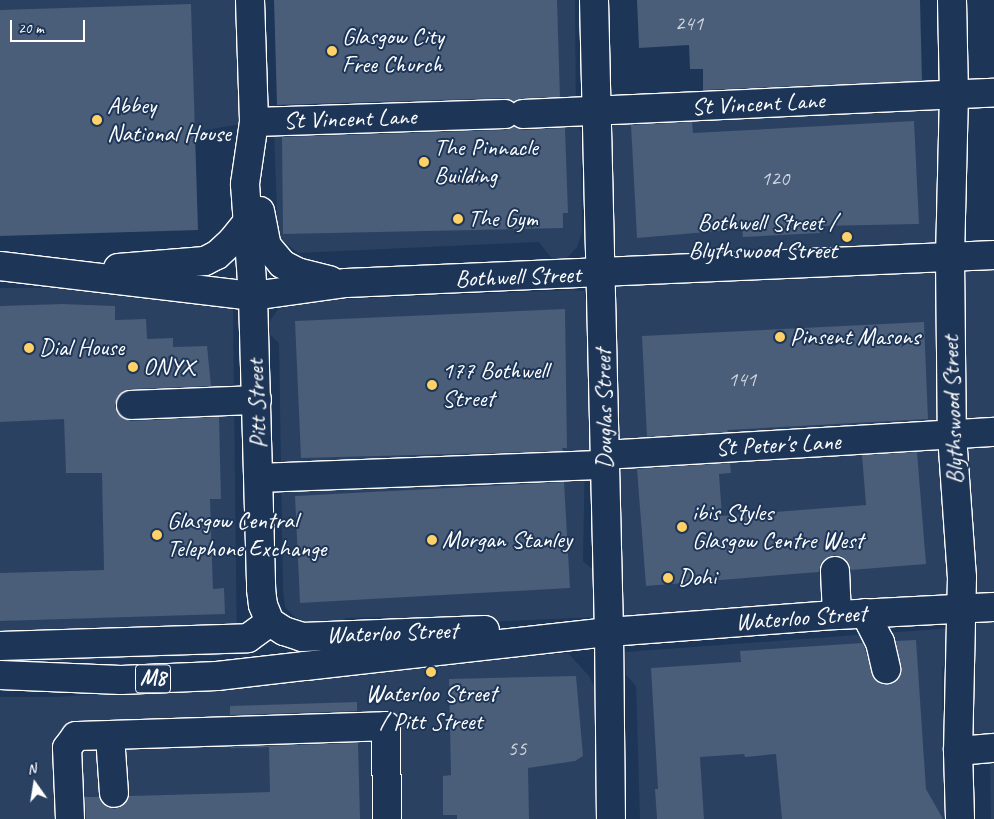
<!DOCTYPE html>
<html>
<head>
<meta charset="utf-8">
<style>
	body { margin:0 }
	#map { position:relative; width:994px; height:819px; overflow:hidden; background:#1d3557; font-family:Caveat,sans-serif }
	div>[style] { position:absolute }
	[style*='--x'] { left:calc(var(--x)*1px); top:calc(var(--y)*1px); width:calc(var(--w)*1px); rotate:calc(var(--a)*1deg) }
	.built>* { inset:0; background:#2a4161 }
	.building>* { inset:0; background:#4a5d79 }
	.roads { filter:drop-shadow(1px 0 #fff) drop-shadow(-1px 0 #fff) drop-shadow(0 1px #fff) drop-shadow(0 -1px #fff) }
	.minor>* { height:28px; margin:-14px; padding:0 14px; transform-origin:14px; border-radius:14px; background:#1d3557 }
	.highway>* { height:28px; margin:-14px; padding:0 14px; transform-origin:14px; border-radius:14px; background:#1d3557 }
	.dots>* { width:14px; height:14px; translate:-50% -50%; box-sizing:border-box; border:2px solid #1d3557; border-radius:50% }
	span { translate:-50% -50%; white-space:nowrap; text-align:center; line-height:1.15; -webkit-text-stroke:4px #1d3557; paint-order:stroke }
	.number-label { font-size:21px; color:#d2d6de }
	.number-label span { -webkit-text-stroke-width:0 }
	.shield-label span { padding:1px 4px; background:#1d3557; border:1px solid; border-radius:4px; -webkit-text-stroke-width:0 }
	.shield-label { font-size:22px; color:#fff; font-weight:700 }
	.poi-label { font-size:24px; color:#fff }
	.left { translate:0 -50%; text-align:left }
	.right { translate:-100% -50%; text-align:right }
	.street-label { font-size:24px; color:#fff }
	.north { position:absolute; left:10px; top:759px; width:50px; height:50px; -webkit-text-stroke:4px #1d3557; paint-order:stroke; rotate:347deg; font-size:14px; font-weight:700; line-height:20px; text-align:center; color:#fff }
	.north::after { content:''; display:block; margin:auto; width:18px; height:22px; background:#fff; clip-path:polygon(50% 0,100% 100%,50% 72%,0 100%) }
	.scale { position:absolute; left:10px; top:20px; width:75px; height:22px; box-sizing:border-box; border:2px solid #fff; border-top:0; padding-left:6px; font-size:15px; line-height:18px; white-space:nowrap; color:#fff; -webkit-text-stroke:4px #1d3557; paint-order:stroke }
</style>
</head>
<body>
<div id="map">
	<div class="built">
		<i style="clip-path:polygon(0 0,250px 0,254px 122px,0 164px)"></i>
		<i style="clip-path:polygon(387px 0,575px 0,576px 123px,581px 132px,582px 232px,577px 247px,568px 257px,553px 260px,539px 242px,298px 253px,278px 237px,274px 133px,391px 123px)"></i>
		<i style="clip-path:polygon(954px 94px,950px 257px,994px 255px,994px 748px,958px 751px,962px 610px,609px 632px,597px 111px)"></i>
		<i style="clip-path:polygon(0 288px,59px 288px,233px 305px,237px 655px,0 663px)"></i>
		<i style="clip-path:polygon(573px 290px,584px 291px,586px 301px,591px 449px,585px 456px,583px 561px,600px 576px,600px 617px,397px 626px,387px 617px,346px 618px,337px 625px,310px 624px,295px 617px,285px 607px,283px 589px,279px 343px,268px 333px,269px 322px,280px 307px,297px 301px)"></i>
		<i style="clip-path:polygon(952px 628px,950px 662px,942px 668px,944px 819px,640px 819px,636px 686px,626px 675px,625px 652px)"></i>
		<i style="clip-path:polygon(568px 653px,589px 676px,595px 688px,595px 819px,0 819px,0 697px,56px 697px,242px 685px,389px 664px)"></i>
		<i style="clip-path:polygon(994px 756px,994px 819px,991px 819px,990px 757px)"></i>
	</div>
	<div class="building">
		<i style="clip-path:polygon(274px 0,557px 0,560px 97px,522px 98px,514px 102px,504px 98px,277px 105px)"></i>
		<i style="clip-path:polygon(637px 0,920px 0,922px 81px,703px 90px,703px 69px,690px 69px,689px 45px,639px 48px)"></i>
		<i style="clip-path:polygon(191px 4px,198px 230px,0 236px,0 10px)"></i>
		<i style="clip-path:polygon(914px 121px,919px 224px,819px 226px,820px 233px,743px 237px,742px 229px,637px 238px,631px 125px,692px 122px,693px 133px)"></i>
		<i style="clip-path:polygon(514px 126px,524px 130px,565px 128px,568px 213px,563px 213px,563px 228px,283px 234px,282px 137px,506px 130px)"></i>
		<i style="clip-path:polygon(62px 304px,115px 306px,115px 320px,146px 319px,147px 339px,173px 338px,173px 347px,207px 346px,211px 386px,130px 389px,122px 392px,117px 397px,115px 406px,118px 414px,123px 419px,131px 421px,219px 417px,221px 499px,210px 499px,213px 589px,224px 588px,225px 614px,0 621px,0 573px,104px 570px,102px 473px,66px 473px,64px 419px,0 422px,0 306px)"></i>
		<i style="clip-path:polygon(565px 309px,567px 448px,562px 448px,563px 451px,301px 458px,295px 321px)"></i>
		<i style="clip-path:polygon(924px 322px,928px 419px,727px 430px,728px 432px,647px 437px,642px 336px)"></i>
		<i style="clip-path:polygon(917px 452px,926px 564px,851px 570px,848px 563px,843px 557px,834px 555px,827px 558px,821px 563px,819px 572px,646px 586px,637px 469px,730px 463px,731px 473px,719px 474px,722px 516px,866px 505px,862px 455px)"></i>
		<i style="clip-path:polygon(564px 482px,570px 588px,300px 603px,295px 496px)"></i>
		<i style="clip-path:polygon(916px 640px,926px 789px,943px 819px,782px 819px,776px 754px,745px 757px,744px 754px,700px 757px,704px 819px,657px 819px,655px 789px,658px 789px,651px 668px,741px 662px,740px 651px,863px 643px,874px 679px,881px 684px,889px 684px,896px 681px,901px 673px,896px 641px)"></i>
		<i style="clip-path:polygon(576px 676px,583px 756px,575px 761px,528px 768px,529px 819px,457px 819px,457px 815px,443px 815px,443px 776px,451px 775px,449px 679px)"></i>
		<i style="clip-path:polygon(357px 702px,357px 711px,230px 715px,230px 706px)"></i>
		<i style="clip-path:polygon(358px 743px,360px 819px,86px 819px,85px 797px,99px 797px,107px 807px,115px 809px,123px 806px,129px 796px,270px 792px,269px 747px,231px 748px,231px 747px)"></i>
	</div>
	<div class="roads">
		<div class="minor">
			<i style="--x:250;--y:0;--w:122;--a:88.1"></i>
			<i style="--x:254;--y:122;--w:63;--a:98.3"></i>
			<i style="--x:245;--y:184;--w:112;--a:85.9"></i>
			<i style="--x:253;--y:296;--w:293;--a:88.4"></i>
			<i style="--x:261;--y:589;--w:16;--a:83"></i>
			<i style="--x:263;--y:605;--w:18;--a:68"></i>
			<i style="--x:594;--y:0;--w:632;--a:88.64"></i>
			<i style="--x:609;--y:632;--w:187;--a:89.4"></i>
			<i style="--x:952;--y:0;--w:94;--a:88.8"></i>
			<i style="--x:954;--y:94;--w:163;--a:91.4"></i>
			<i style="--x:950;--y:257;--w:178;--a:89.4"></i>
			<i style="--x:952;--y:435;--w:142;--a:86"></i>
			<i style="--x:962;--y:577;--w:174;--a:91.3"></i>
			<i style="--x:958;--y:751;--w:68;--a:88.3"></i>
			<i style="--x:523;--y:114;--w:471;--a:-2.6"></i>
			<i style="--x:254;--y:122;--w:251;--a:-1.8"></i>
			<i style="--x:260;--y:211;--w:36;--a:79"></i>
			<i style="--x:267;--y:246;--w:23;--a:50"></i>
			<i style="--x:282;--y:264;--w:17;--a:28"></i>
			<i style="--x:297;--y:272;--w:34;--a:14"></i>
			<i style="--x:0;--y:266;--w:255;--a:6.8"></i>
			<i style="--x:253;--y:296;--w:94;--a:-8"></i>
			<i style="--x:346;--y:283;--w:649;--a:-2.47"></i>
			<i style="--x:118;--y:268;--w:87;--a:-4.6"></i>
			<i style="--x:205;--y:261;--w:13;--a:-27"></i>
			<i style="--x:217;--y:255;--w:21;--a:-43"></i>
			<i style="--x:232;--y:241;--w:26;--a:-51"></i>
			<i style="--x:131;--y:405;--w:126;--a:-2.3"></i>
			<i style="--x:605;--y:455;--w:390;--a:-3.4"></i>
			<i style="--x:259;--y:478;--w:346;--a:-2.2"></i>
			<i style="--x:835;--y:571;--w:44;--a:87.4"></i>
			<i style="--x:865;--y:613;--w:33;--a:63"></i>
			<i style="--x:880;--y:642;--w:28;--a:77"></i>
			<i style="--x:270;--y:622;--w:17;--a:33"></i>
			<i style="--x:284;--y:631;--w:19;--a:18"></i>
			<i style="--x:302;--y:637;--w:183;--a:-2.2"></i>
			<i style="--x:0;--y:646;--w:248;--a:-1.8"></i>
			<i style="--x:248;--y:638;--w:27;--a:-36"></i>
			<i style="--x:305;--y:666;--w:306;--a:-6.4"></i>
			<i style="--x:609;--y:632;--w:229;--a:-4.3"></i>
			<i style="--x:837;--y:615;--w:157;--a:-2.9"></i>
			<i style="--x:110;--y:736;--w:57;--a:86"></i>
			<i style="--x:958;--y:751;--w:36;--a:-5"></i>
			<i style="--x:70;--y:819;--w:71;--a:-92.4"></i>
			<i style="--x:67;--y:748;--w:15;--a:-53"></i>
			<i style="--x:76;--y:736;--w:310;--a:-1.8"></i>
			<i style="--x:386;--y:726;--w:93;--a:89.4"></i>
		</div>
		<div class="highway">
			<i style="--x:0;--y:675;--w:121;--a:2.4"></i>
			<i style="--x:121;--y:680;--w:96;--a:-2.4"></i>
			<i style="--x:217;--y:676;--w:89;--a:-6.5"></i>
		</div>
	</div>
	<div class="dots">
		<i style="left:332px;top:51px;background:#ffd166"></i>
		<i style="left:97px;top:120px;background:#ffd166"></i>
		<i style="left:424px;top:162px;background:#ffd166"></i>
		<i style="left:458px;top:219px;background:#ffd166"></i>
		<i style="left:847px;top:237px;background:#ffd166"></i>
		<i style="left:780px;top:337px;background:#ffd166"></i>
		<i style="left:29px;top:348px;background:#ffd166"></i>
		<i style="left:133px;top:367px;background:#ffd166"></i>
		<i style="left:432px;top:385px;background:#ffd166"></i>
		<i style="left:682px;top:527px;background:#ffd166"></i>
		<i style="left:157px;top:535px;background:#ffd166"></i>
		<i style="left:432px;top:540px;background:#ffd166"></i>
		<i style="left:668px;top:578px;background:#ffd166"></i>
		<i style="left:431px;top:672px;background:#ffd166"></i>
	</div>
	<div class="number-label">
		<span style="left:689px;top:23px">241</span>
		<span style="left:775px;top:178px">120</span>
		<span style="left:742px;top:379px">141</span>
		<span style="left:517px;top:748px">55</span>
	</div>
	<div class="shield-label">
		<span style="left:153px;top:679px">M8</span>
	</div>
	<div class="poi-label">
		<span class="left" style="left:342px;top:51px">Glasgow City<br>Free Church</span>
		<span class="left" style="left:107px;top:120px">Abbey<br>National House</span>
		<span class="left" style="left:434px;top:162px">The Pinnacle<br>Building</span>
		<span class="left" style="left:468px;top:219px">The Gym</span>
		<span class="right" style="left:837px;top:237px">Bothwell Street /<br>Blythswood Street</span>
		<span class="left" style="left:790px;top:337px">Pinsent Masons</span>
		<span class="left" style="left:39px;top:348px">Dial House</span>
		<span class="left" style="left:143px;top:367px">ONYX</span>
		<span class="left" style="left:442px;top:385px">177 Bothwell<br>Street</span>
		<span class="left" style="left:692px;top:527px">ibis Styles<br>Glasgow Centre West</span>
		<span class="left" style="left:167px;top:535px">Glasgow Central<br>Telephone Exchange</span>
		<span class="left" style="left:442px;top:540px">Morgan Stanley</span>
		<span class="left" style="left:678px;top:578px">Dohi</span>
		<span style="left:431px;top:708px">Waterloo Street<br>/ Pitt Street</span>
	</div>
	<div class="street-label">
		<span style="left:758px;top:104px;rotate:-3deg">St Vincent Lane</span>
		<span style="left:350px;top:119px;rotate:-2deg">St Vincent Lane</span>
		<span style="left:518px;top:277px;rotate:-2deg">Bothwell Street</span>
		<span style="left:257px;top:404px;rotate:-92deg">Pitt Street</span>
		<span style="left:604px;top:409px;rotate:-91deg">Douglas Street</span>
		<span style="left:953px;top:410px;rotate:-92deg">Blythswood Street</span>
		<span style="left:778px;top:445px;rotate:-3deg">St Peter's Lane</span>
		<span style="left:801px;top:618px;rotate:-4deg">Waterloo Street</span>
		<span style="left:392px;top:633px;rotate:-2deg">Waterloo Street</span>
	</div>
	<div class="north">N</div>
	<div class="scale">20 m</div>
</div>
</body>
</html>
